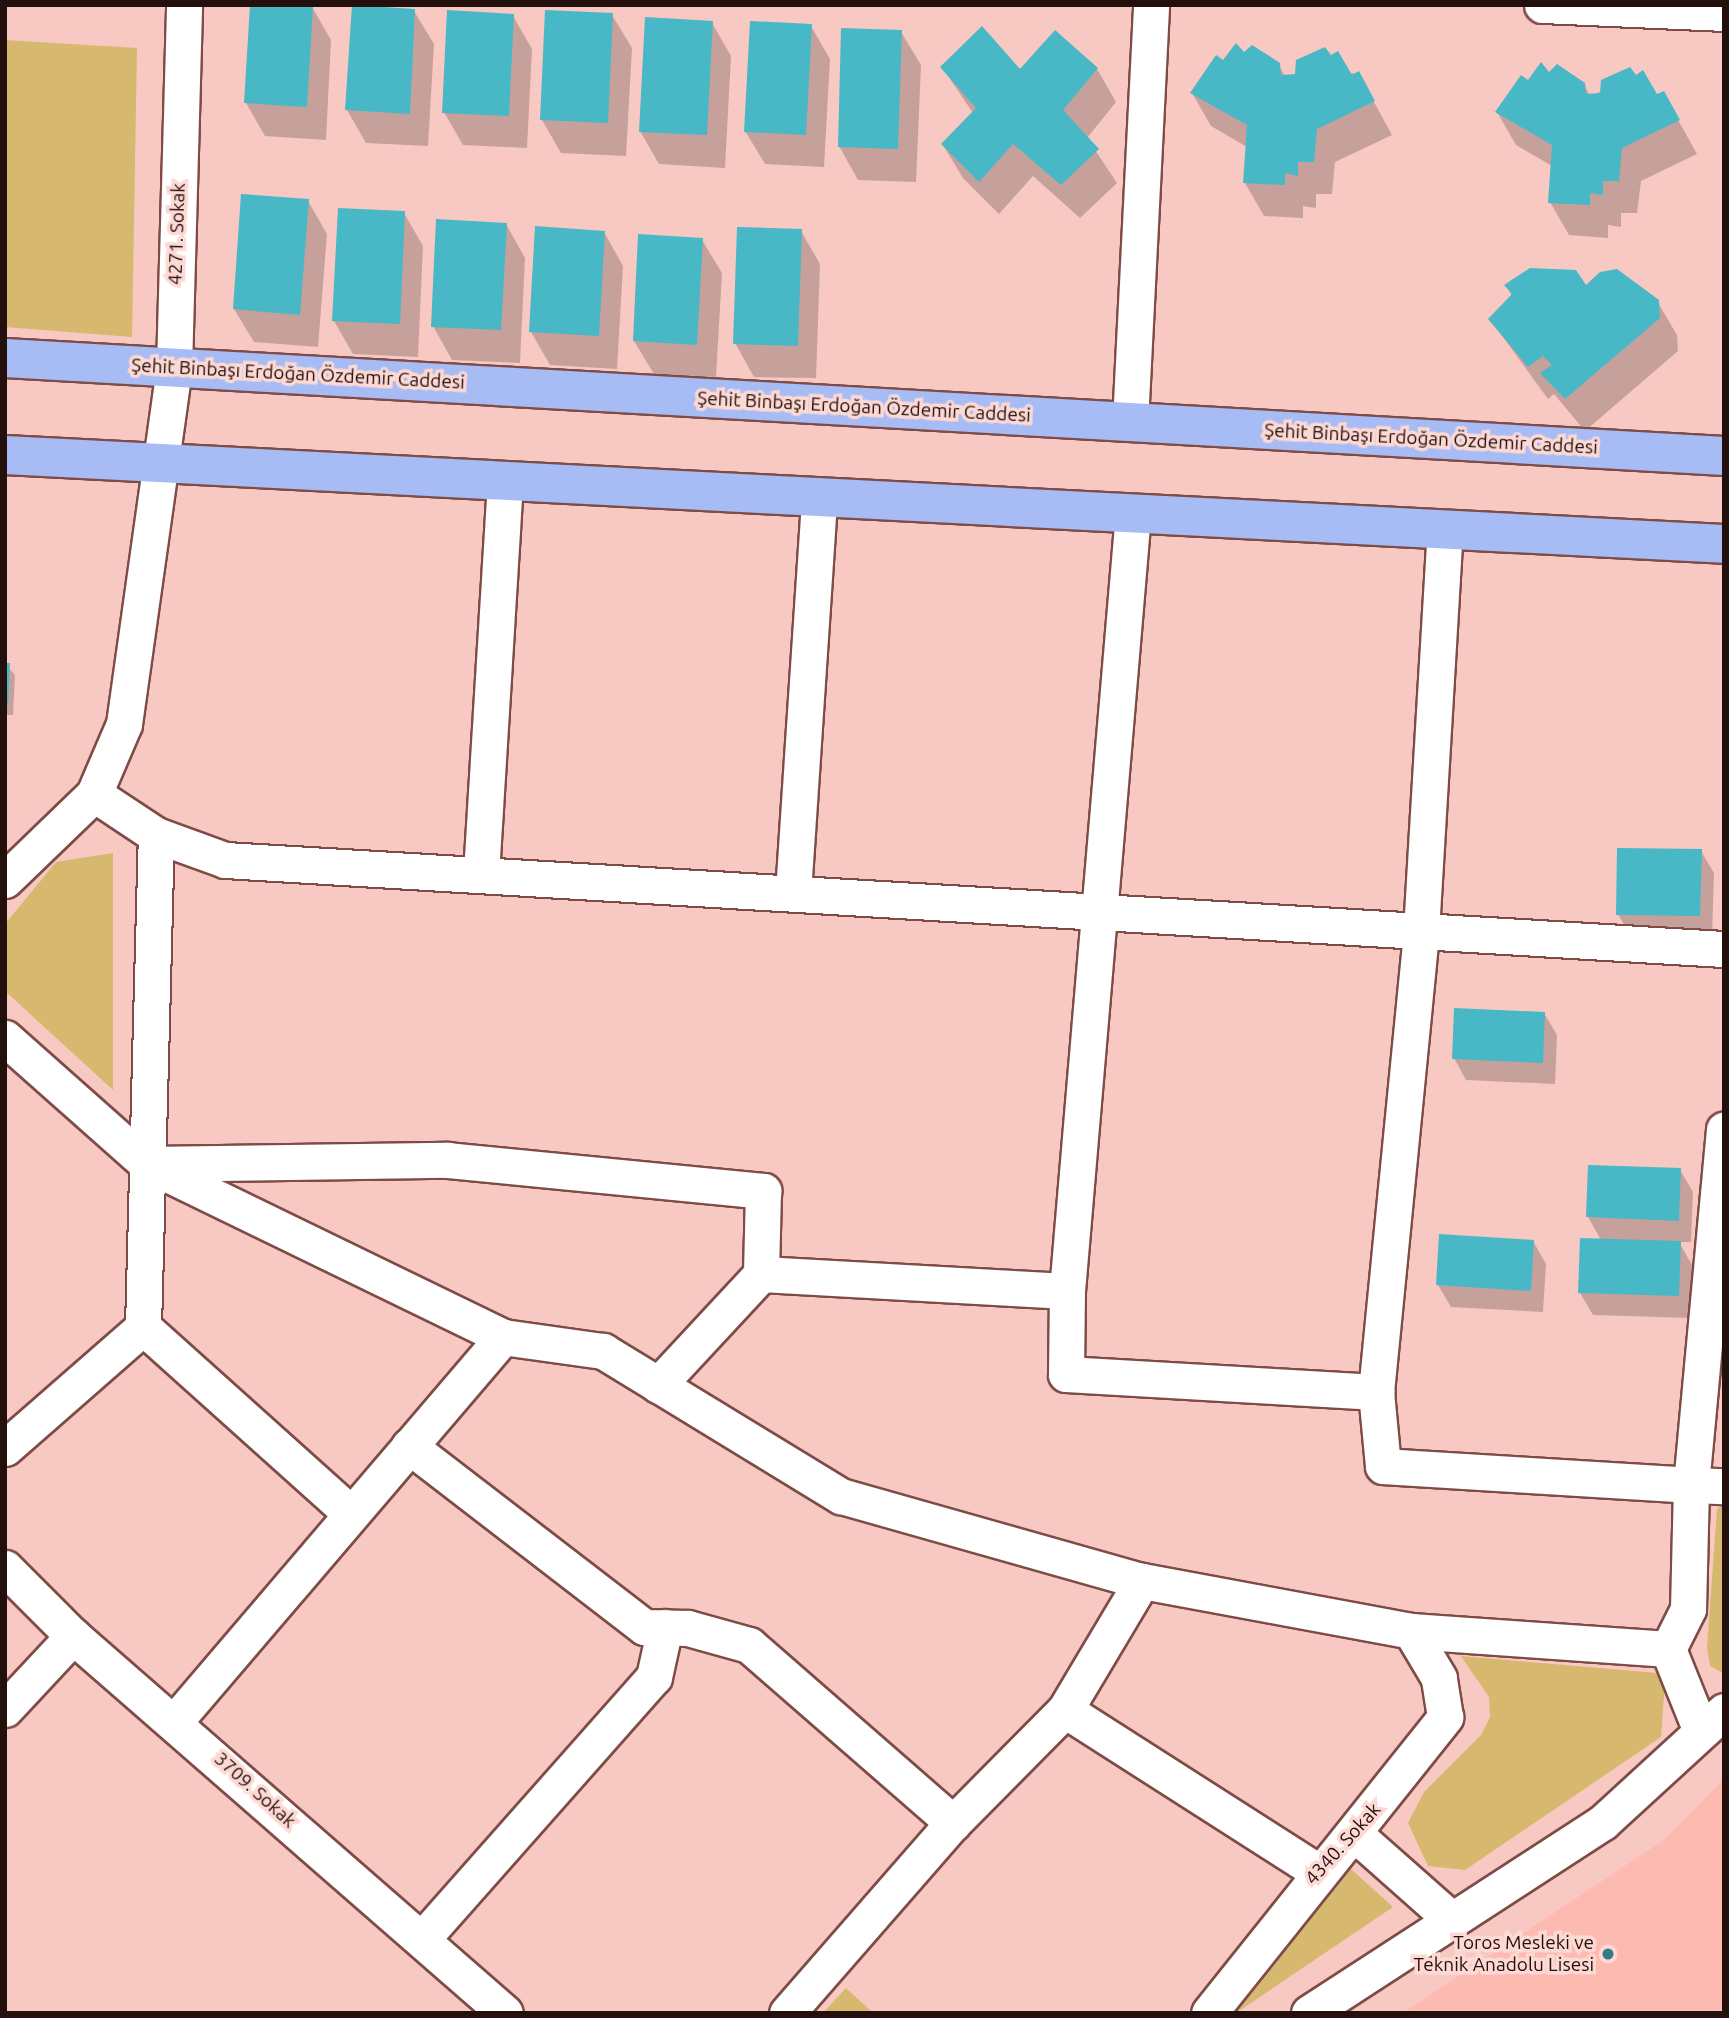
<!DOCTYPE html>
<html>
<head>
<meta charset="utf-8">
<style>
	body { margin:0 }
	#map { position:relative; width:1729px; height:2018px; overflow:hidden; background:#f8c9c2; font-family:Ubuntu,sans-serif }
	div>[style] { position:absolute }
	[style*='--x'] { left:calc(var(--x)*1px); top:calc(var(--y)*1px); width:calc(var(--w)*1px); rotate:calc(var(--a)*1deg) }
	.built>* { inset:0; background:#fdbab1 }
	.green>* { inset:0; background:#d6b86f }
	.shadow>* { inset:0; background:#0003 }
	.building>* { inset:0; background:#48b7c6 }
	.roads { filter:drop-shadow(2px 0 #7e4c46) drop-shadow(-2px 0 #7e4c46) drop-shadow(0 2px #7e4c46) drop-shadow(0 -2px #7e4c46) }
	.minor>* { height:35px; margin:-17.5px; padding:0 17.5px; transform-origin:17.5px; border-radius:17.5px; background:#fff }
	.major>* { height:38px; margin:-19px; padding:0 19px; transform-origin:19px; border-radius:19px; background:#a7bcf5 }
	.dots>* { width:19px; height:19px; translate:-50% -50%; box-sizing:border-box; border:4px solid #fdd9d4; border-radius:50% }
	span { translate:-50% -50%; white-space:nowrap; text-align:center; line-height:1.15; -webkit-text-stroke:7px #fdd9d4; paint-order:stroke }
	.street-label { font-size:19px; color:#230f0c }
	.poi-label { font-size:19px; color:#230f0c }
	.right { translate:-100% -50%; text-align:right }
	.frame { position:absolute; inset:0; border:7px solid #230f0c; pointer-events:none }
</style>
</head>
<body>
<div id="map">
	<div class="built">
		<i style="clip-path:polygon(1724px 1779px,1724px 2013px,1403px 2013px,1664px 1840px)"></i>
	</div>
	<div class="green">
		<i style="clip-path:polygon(5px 40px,137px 48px,132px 337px,5px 327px)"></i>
		<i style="clip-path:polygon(113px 853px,113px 1090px,5px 991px,5px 924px,56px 862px)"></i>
		<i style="clip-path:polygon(1724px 1505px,1724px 1669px,1721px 1672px,1710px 1666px,1707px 1648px,1717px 1509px)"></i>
		<i style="clip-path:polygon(1461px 1656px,1657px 1673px,1665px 1682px,1661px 1737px,1465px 1870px,1428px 1866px,1408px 1823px,1424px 1792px,1481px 1735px,1490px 1717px,1489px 1697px)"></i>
		<i style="clip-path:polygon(1351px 1869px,1393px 1907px,1236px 2013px)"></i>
		<i style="clip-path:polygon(846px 1988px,873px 2013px,823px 2013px)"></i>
	</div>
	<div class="shadow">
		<i style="clip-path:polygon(251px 5px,312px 7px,331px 40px,326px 140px,265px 136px,246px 103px)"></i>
		<i style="clip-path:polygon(414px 11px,434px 44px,428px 146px,366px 143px,347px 110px)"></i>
		<i style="clip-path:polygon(612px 15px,632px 48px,626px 156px,561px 153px,542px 120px)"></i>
		<i style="clip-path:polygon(513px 16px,532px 49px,527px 148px,463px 145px,444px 112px)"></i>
		<i style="clip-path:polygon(712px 23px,731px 56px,725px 168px,659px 164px,640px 131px)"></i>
		<i style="clip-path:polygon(811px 26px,830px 59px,824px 167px,765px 164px,745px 131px)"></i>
		<i style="clip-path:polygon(901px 32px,921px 65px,916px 182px,858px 180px,839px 146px)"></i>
		<i style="clip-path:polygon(1244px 54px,1278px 64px,1285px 76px,1358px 73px,1392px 135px,1335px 162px,1332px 194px,1316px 194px,1316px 208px,1303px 206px,1303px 218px,1264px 216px,1245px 183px,1247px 147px,1211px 126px,1192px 93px,1224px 62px)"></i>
		<i style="clip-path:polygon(942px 67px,1097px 69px,1116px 102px,1087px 138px,1117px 183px,1080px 218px,1033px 176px,999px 214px,963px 178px,943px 145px,973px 113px)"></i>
		<i style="clip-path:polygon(1549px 74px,1584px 84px,1590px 96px,1636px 77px,1657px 97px,1663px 93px,1697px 154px,1641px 181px,1637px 213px,1621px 213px,1621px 227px,1608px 225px,1608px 238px,1569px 235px,1550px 202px,1552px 166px,1516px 145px,1497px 112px,1528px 82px)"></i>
		<i style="clip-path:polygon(308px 201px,327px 234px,318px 347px,254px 342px,234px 309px)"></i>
		<i style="clip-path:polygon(404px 213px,423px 246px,418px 357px,353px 354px,334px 321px)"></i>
		<i style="clip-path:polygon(506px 224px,525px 258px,520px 363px,452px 360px,433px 326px)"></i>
		<i style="clip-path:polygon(801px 231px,820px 264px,816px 378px,754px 377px,735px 343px)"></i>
		<i style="clip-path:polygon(604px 232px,623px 266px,617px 369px,550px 365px,531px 332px)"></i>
		<i style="clip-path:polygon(702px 240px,722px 273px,716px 377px,654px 374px,634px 341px)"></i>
		<i style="clip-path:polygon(1506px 285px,1586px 287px,1657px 301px,1677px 335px,1678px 351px,1585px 431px,1554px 394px,1548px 399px,1490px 319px,1512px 296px)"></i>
		<i style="clip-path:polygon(5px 664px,15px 675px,13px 715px,5px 715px)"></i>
		<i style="clip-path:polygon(1701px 851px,1714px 873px,1712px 938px,1631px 937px,1618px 914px)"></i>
		<i style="clip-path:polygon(1544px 1013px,1557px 1035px,1555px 1084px,1466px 1080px,1454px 1058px)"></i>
		<i style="clip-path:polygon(1680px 1170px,1693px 1192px,1691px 1242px,1679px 1242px,1692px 1265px,1691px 1318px,1593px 1315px,1580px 1293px,1601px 1240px,1588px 1217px)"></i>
		<i style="clip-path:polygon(1533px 1241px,1546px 1264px,1543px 1312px,1451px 1307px,1438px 1285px)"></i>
	</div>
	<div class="building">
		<i style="clip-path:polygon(250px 5px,313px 6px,307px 107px,244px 103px)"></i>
		<i style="clip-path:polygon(352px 5px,415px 9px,410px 114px,345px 110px)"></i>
		<i style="clip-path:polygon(447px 10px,514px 14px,509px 116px,442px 113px)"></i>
		<i style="clip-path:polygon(545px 10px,613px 13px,608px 123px,540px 120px)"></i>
		<i style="clip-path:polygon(645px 17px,713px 21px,707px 135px,639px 132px)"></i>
		<i style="clip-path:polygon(750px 21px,812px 24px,806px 135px,744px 132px)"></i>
		<i style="clip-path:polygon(982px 26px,1020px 69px,1055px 30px,1098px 68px,1063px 110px,1099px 149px,1061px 185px,1013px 144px,979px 182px,941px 144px,976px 108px,940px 67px)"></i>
		<i style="clip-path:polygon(841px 28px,902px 30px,898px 149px,838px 147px)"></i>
		<i style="clip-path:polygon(1236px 43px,1244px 52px,1252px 45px,1280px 63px,1281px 75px,1295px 74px,1296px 60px,1325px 47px,1331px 55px,1338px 51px,1352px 75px,1359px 71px,1375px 101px,1317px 129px,1314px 162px,1298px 162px,1298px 176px,1285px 173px,1285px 185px,1243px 183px,1247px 125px,1190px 93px,1216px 55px,1223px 60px)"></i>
		<i style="clip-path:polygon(1541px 62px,1549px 72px,1557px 64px,1585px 83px,1586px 94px,1600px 93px,1601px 80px,1630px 67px,1636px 75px,1643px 70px,1657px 94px,1664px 91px,1680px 120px,1622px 148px,1619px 181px,1603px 181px,1603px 195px,1590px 193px,1590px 205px,1548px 203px,1552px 145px,1495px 112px,1521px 75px,1528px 80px)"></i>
		<i style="clip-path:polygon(241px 194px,309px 199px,300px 315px,233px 309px)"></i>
		<i style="clip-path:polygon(338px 208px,405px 211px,400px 324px,332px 321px)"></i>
		<i style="clip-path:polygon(436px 219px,507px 223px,501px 330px,431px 327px)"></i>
		<i style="clip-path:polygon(535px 226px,605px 231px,599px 336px,529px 332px)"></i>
		<i style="clip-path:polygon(737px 227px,802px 229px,798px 346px,733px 344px)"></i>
		<i style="clip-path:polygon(638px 234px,703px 238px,697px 345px,633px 341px)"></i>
		<i style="clip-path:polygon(1530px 268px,1576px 270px,1586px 285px,1600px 272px,1617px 269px,1659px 300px,1660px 318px,1565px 399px,1540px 373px,1552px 365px,1543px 356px,1528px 367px,1488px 319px,1512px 294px,1504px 285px)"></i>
		<i style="clip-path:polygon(5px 663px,10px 663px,8px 705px,5px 705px)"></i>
		<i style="clip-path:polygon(1617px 848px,1702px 849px,1700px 916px,1616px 915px)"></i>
		<i style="clip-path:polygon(1454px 1008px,1545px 1012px,1543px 1063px,1452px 1059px)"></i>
		<i style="clip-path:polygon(1588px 1165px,1681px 1168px,1679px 1221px,1586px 1217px)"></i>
		<i style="clip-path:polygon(1439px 1234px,1534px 1240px,1531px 1291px,1436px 1285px)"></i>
		<i style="clip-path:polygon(1580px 1238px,1681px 1241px,1679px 1296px,1578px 1293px)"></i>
	</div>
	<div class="roads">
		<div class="minor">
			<i style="--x:1542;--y:5;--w:182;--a:2.5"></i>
			<i style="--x:1130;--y:422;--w:418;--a:-87.1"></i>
			<i style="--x:94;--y:794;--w:74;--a:33.5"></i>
			<i style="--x:156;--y:835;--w:73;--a:19.9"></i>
			<i style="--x:225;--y:860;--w:1502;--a:3.4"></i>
			<i style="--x:481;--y:874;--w:395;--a:-86.5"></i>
			<i style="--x:5;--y:880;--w:124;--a:-44"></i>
			<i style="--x:94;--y:794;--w:76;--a:-66.8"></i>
			<i style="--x:124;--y:724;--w:360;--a:-82"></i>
			<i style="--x:174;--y:367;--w:362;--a:-88.4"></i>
			<i style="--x:793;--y:893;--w:397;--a:-86.2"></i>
			<i style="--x:5;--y:1038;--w:190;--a:41.6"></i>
			<i style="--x:147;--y:1164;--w:396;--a:25.9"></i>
			<i style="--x:503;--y:1337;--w:101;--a:8"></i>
			<i style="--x:603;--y:1351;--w:279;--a:31.4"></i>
			<i style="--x:841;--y:1496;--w:313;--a:15.8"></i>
			<i style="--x:1142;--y:1581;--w:274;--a:10.5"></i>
			<i style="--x:1411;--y:1631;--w:258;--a:4"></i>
			<i style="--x:1668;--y:1649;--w:45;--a:-63.4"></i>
			<i style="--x:1688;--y:1609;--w:124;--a:-88.6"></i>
			<i style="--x:1691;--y:1485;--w:33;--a:2"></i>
			<i style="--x:147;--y:1164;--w:301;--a:-0.8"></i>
			<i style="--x:448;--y:1160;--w:317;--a:5.6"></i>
			<i style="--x:763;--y:1191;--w:83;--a:91.4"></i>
			<i style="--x:761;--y:1274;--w:306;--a:3.2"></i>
			<i style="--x:1067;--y:1291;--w:83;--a:90.7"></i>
			<i style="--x:1066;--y:1374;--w:311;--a:3.3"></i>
			<i style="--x:1376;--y:1392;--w:74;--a:84.6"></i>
			<i style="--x:1383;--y:1466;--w:309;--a:3.5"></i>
			<i style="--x:1691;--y:1485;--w:357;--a:-84.7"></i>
			<i style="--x:1067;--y:1291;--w:781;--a:-85.15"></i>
			<i style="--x:143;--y:1327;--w:278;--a:41.9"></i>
			<i style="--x:658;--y:1385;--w:151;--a:-47.1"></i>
			<i style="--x:1376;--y:1392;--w:463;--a:-84.4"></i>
			<i style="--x:1421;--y:931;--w:403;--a:-86.6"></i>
			<i style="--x:409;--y:1446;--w:297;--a:37.6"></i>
			<i style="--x:644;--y:1627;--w:44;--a:1.3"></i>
			<i style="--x:688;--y:1628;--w:63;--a:15.6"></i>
			<i style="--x:749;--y:1645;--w:271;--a:41.1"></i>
			<i style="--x:5;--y:1448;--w:184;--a:-41.2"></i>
			<i style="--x:143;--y:1327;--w:492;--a:-88.5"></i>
			<i style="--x:5;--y:1568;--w:96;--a:45"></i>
			<i style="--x:73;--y:1636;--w:573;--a:41.11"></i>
			<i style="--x:1668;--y:1649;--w:88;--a:68.1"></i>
			<i style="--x:5;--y:1709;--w:100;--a:-47"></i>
			<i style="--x:1065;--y:1710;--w:299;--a:32.6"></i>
			<i style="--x:176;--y:1720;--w:504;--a:-49.51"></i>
			<i style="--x:1356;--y:1835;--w:128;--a:41.5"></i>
			<i style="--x:422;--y:1939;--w:350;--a:-48.5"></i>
			<i style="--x:654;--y:1677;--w:51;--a:-77.6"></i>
			<i style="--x:787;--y:2013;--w:252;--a:-48.9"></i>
			<i style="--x:953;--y:1823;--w:159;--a:-45.3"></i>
			<i style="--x:1065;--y:1710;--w:150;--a:-59.2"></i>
			<i style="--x:1209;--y:2013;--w:379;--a:-51.4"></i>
			<i style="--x:1445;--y:1717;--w:39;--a:-99"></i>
			<i style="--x:1439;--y:1678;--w:55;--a:-120.8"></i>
			<i style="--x:1309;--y:2013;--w:351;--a:-33"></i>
			<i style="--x:1603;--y:1822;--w:164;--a:-42.5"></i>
		</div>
		<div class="major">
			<i style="--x:5;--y:358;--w:1722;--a:3.26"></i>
			<i style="--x:5;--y:455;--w:1721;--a:2.96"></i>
		</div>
	</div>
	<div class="dots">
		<i style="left:1608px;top:1954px;background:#327a84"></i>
	</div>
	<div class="street-label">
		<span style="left:177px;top:234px;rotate:-88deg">4271. Sokak</span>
		<span style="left:298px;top:374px;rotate:3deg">Şehit Binbaşı Erdoğan Özdemir Caddesi</span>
		<span style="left:864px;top:407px;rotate:3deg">Şehit Binbaşı Erdoğan Özdemir Caddesi</span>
		<span style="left:1431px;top:439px;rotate:3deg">Şehit Binbaşı Erdoğan Özdemir Caddesi</span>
		<span style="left:255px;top:1790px;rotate:42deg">3709. Sokak</span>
		<span style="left:1343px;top:1844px;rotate:-48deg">4340. Sokak</span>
	</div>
	<div class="poi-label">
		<span class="right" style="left:1594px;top:1954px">Toros Mesleki ve<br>Teknik Anadolu Lisesi</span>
	</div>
	<div class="frame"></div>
</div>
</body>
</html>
